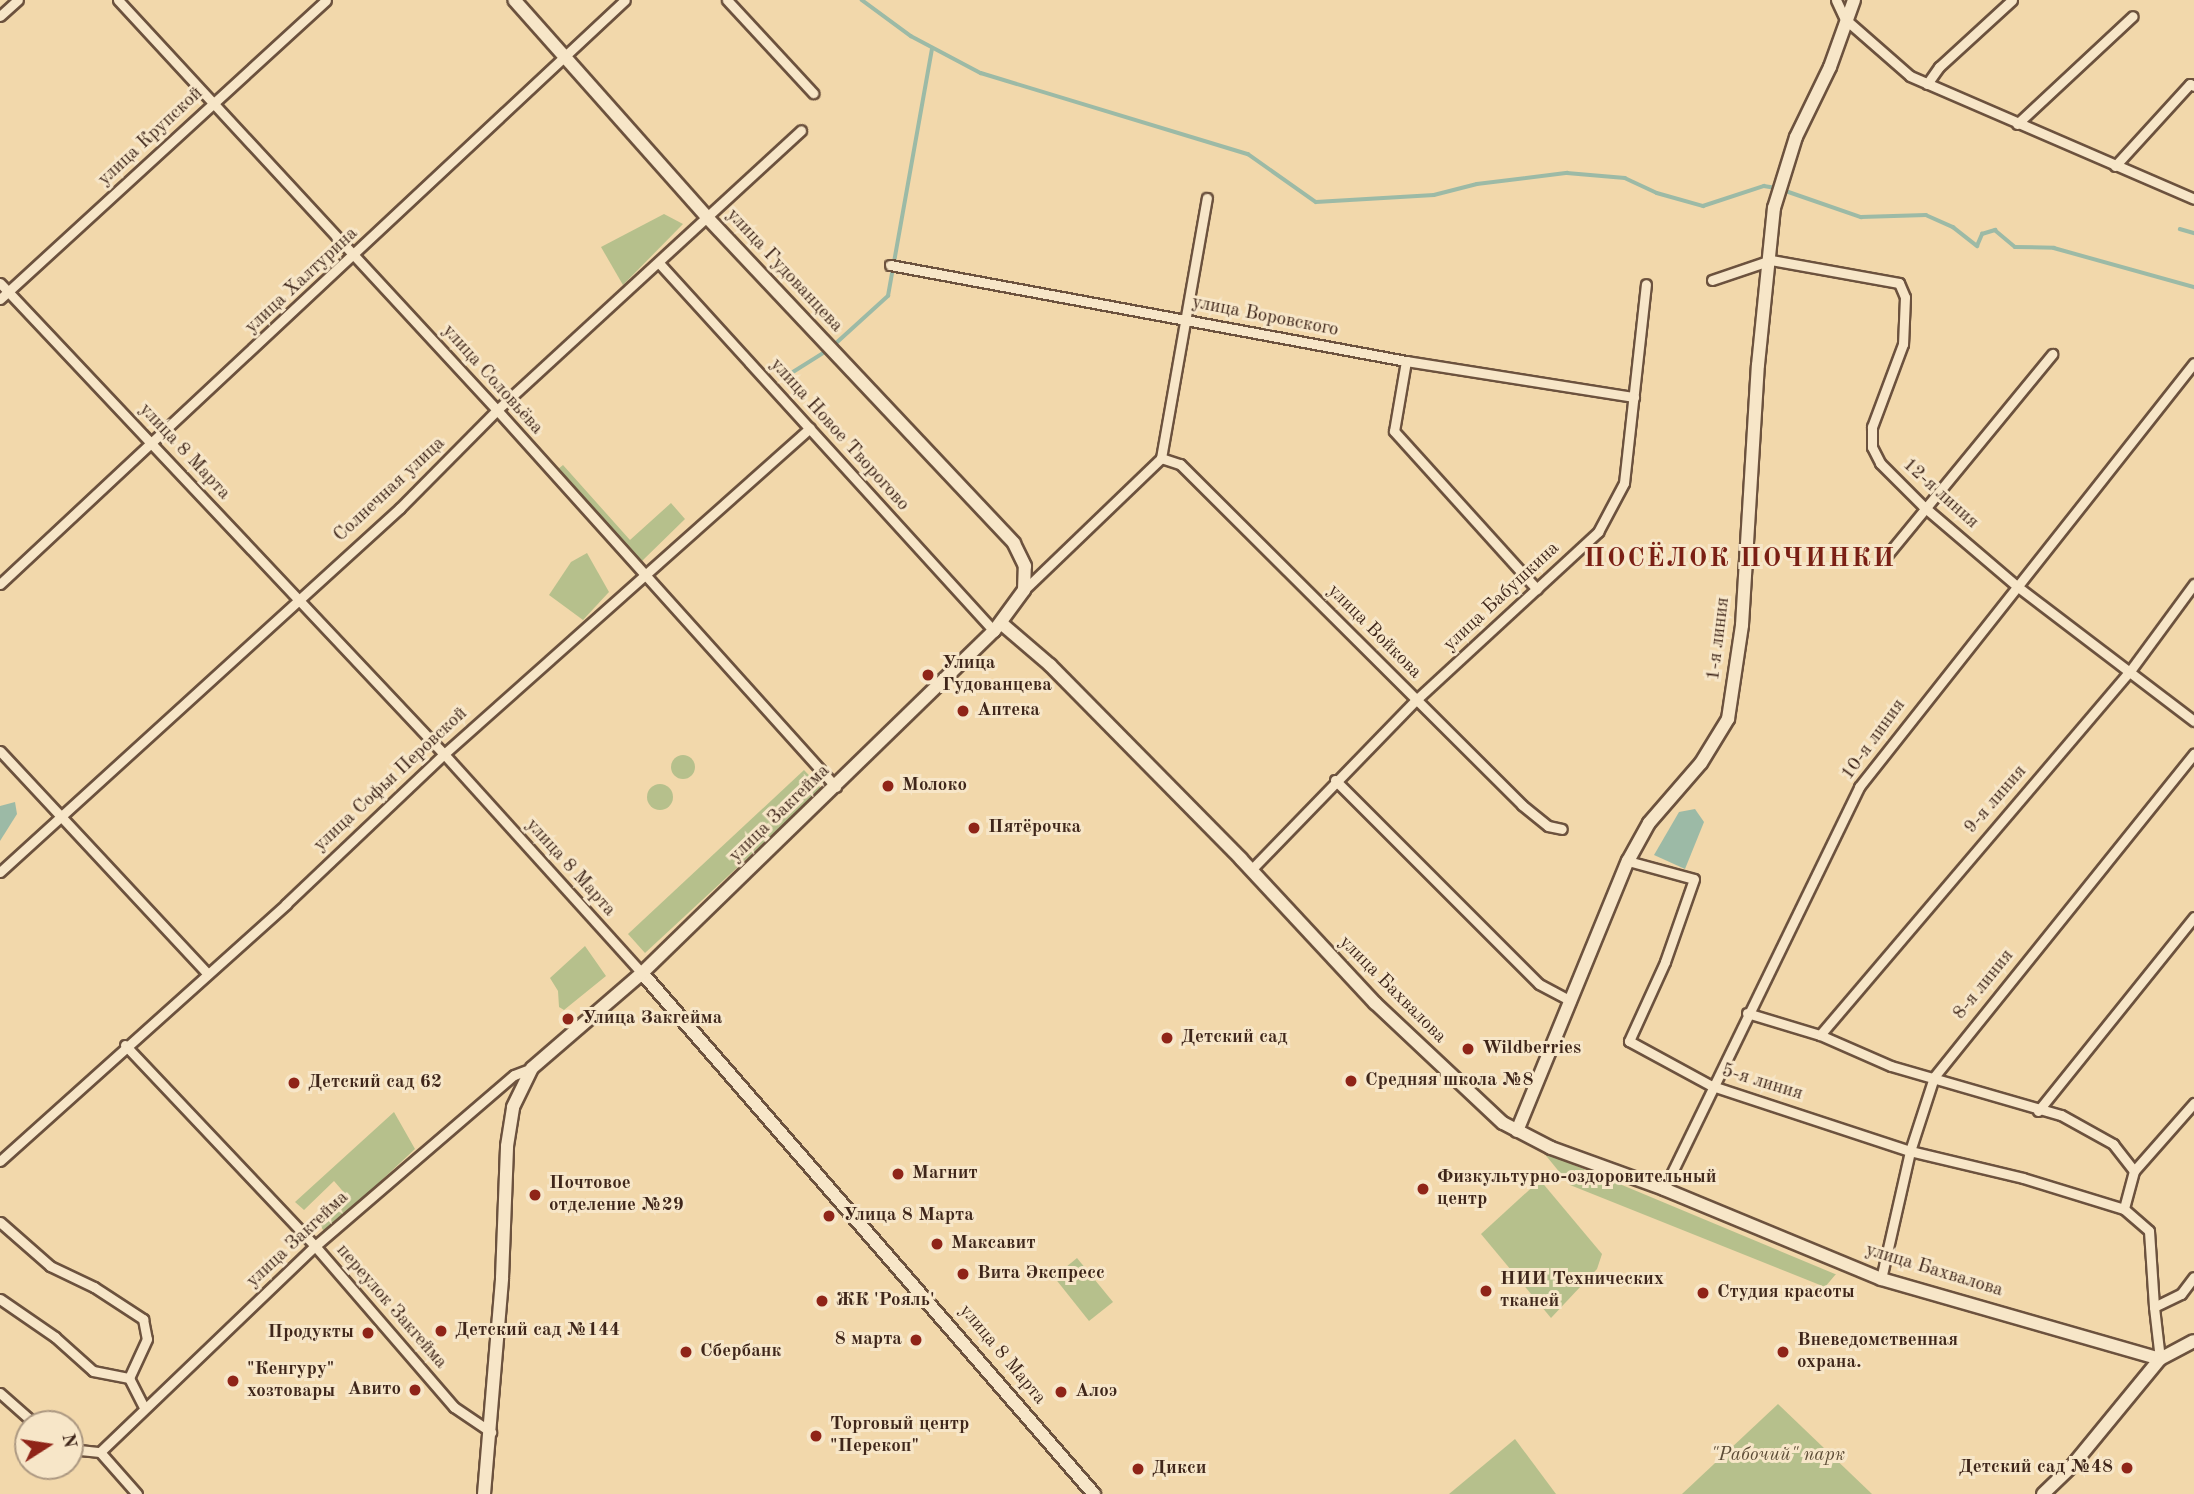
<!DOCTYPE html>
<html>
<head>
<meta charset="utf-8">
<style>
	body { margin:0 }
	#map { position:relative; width:2194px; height:1494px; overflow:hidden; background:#f2d8ab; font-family:"Old Standard TT",serif }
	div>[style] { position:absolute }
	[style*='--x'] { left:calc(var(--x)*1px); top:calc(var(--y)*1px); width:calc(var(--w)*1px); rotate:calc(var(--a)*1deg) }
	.green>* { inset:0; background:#b6c08c }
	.round { border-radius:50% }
	.water>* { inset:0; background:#9cbaa6 }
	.stream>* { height:3.5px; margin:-1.75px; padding:0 1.75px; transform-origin:1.75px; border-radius:1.75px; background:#9cbaa6 }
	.roads { filter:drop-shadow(2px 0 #6c523e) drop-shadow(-2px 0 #6c523e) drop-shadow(0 2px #6c523e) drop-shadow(0 -2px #6c523e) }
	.street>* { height:9px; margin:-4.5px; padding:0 4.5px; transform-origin:4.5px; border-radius:4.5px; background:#f7e6c8 }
	.secondary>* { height:12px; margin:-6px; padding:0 6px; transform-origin:6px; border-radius:6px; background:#f7e6c8 }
	.dots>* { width:19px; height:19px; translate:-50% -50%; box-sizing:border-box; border:4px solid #f7e6c8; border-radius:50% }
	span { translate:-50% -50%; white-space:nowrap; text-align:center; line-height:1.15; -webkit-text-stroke:6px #f7e6c8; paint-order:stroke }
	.street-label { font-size:19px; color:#3f261a }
	.poi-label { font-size:19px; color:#3f261a; font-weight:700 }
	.left { translate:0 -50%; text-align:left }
	.right { translate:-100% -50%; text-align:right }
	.park-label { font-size:19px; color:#5d4c36; font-style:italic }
	.district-label { font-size:26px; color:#7a1f14; font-weight:700; letter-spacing:2px }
	.north { position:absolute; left:14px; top:1410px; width:70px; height:70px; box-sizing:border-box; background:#f7e6c8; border:2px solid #ad9982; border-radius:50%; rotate:78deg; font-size:19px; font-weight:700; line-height:28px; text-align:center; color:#3f261a }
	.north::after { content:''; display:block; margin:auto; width:24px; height:32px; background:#8f2418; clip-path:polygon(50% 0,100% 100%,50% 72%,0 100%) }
</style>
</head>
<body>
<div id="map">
	<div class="green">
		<i style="clip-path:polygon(664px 214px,683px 224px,623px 285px,601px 247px)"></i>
		<i style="clip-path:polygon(563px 465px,630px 540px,671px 503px,685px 519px,641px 562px,557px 470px)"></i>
		<i style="clip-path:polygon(587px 553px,609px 592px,583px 620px,549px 595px,571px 562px)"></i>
		<i class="round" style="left:671px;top:755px;width:24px;height:24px"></i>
		<i style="clip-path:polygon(804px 770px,822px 789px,645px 953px,628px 934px)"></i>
		<i class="round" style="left:647px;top:784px;width:26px;height:26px"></i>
		<i style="clip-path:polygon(585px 946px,606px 976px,564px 1010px,559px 1007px,558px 991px,550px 978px)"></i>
		<i style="clip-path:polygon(394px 1112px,415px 1149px,325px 1233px,318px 1222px,347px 1196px,334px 1181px,304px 1210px,295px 1202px)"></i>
		<i style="clip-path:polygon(1543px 1152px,1835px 1274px,1836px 1274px,1825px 1287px,1570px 1185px)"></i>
		<i style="clip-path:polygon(1540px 1180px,1602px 1254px,1597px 1269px,1551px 1318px,1481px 1234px)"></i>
		<i style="clip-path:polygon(1077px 1258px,1113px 1302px,1089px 1321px,1054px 1277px)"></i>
		<i style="clip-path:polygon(1778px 1404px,1872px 1494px,1682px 1494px)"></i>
		<i style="clip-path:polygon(1515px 1439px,1556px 1494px,1449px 1494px)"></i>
	</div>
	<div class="water">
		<i style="clip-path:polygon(15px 802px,17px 814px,0 841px,0 806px)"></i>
		<i style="clip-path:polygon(1695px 809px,1704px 822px,1685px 869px,1654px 855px,1679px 812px)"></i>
	</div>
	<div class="stream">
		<i style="--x:862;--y:0;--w:61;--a:36.3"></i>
		<i style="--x:911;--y:36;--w:79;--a:27.9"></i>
		<i style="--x:981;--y:73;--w:279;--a:16.9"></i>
		<i style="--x:1248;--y:154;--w:83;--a:35.2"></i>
		<i style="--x:1316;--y:202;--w:118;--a:-3.4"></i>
		<i style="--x:1434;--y:195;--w:44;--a:-14.3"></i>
		<i style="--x:1477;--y:184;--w:91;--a:-7"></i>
		<i style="--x:1567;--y:173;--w:58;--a:4.9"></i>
		<i style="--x:1625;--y:178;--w:35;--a:25"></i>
		<i style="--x:1657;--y:193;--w:48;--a:15.8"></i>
		<i style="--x:1703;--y:206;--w:64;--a:-18.2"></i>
		<i style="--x:1764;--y:186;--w:12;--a:9"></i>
		<i style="--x:1783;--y:190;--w:83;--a:19.1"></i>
		<i style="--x:1861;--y:217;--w:65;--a:-1.8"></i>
		<i style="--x:1926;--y:215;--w:30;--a:24"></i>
		<i style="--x:1953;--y:227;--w:31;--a:38"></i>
		<i style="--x:1977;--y:246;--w:13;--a:-67"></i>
		<i style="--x:1982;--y:234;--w:14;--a:-17"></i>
		<i style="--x:1995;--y:230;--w:26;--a:40"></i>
		<i style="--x:2015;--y:247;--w:39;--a:1"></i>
		<i style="--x:2054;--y:248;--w:145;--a:15.6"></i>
		<i style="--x:2180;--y:229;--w:15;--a:16"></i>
		<i style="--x:834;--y:345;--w:73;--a:-42.2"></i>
		<i style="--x:888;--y:296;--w:251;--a:-79.9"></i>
		<i style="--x:785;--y:377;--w:51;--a:-32.1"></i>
	</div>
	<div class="roads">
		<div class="street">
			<i style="--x:118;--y:0;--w:558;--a:47.25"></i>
			<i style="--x:497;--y:410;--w:507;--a:48.04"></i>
			<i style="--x:727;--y:0;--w:127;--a:47.2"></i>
			<i style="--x:1836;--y:0;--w:21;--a:65"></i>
			<i style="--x:1845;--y:19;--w:86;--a:41.2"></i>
			<i style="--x:1910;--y:76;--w:309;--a:23.4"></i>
			<i style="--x:0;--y:16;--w:24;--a:-42"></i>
			<i style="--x:1927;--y:84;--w:21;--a:-55"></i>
			<i style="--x:1939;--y:67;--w:99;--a:-42.5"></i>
			<i style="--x:2017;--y:124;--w:158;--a:-43"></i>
			<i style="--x:2115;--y:166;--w:111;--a:-47.6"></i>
			<i style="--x:2190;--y:84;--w:4;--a:27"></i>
			<i style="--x:659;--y:263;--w:498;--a:47.7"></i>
			<i style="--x:890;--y:265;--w:525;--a:10.54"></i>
			<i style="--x:1406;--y:361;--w:231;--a:9"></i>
			<i style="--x:1712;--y:280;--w:62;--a:-18.7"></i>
			<i style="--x:1771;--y:260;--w:130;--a:10.2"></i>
			<i style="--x:1899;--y:283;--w:15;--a:67"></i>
			<i style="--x:1905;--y:297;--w:47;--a:92.4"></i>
			<i style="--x:1903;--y:344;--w:89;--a:110.5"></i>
			<i style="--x:1872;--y:427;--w:20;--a:90"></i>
			<i style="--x:1872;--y:447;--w:18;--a:63"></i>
			<i style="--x:1880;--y:463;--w:61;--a:45"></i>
			<i style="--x:1923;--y:506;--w:125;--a:40.5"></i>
			<i style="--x:2018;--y:587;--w:221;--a:37.3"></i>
			<i style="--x:0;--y:283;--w:647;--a:46.69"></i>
			<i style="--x:444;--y:754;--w:295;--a:47.9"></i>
			<i style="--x:0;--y:299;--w:442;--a:-42.5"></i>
			<i style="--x:1406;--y:361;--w:71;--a:99.7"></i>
			<i style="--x:1394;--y:431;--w:213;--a:47.9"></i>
			<i style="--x:1161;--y:458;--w:20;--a:18"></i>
			<i style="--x:1180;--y:464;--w:483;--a:44.9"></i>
			<i style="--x:1522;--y:805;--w:33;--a:39"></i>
			<i style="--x:1548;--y:826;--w:14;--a:12"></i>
			<i style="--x:1888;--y:554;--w:259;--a:-50.6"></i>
			<i style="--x:0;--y:584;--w:855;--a:-43.06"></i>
			<i style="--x:1024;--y:590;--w:190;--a:-43.9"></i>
			<i style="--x:1161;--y:458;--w:264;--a:-80"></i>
			<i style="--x:0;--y:751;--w:304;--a:47"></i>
			<i style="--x:1335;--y:780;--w:288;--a:45"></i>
			<i style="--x:1539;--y:984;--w:36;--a:28"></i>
			<i style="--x:1628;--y:861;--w:68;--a:15.3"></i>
			<i style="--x:1694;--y:879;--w:88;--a:109.3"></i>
			<i style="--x:1665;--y:962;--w:87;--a:114.5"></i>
			<i style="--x:1629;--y:1041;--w:94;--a:28.5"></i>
			<i style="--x:1712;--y:1086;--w:208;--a:18.2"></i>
			<i style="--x:1910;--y:1151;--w:116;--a:13.4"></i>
			<i style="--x:2023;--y:1178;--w:106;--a:17.1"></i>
			<i style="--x:1251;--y:870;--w:237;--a:-45.9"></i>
			<i style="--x:1416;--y:700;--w:248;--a:-42.7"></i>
			<i style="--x:1598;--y:532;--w:55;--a:-62"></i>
			<i style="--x:1624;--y:483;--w:200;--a:-83.7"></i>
			<i style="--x:0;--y:872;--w:541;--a:-42.3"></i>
			<i style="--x:400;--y:508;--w:138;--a:-45.3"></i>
			<i style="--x:497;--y:410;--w:413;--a:-42.6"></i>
			<i style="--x:1747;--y:1013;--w:76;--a:16.8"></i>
			<i style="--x:1820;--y:1035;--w:77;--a:23.6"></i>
			<i style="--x:1891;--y:1066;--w:177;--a:16.1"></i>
			<i style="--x:2061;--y:1115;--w:60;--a:29.1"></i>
			<i style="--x:2113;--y:1144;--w:34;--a:52"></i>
			<i style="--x:2134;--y:1171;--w:39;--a:105"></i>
			<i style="--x:2124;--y:1209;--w:33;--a:41"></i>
			<i style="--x:2149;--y:1231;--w:76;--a:86.2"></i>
			<i style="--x:1820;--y:1035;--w:478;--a:-49.6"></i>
			<i style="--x:2130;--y:671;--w:108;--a:-53.7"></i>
			<i style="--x:125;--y:1045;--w:277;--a:46.6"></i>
			<i style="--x:315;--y:1246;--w:213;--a:49.2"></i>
			<i style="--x:454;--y:1407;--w:45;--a:34"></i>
			<i style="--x:2038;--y:1111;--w:249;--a:-51.2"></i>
			<i style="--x:0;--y:1161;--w:385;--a:-41.9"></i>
			<i style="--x:286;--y:904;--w:218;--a:-43.5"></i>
			<i style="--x:444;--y:754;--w:490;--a:-41.7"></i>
			<i style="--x:2134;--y:1171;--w:91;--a:-48.6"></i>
			<i style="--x:1664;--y:1189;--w:447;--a:-64.1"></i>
			<i style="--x:1859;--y:787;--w:540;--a:-51.69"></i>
			<i style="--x:0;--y:1222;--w:67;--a:41.3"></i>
			<i style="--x:50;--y:1266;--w:49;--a:25.5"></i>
			<i style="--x:94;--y:1287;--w:59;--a:33.1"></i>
			<i style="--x:143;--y:1319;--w:20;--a:79"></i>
			<i style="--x:147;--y:1339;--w:43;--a:114.8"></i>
			<i style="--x:1881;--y:1279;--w:131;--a:-77.2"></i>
			<i style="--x:1910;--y:1151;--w:78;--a:-72"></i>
			<i style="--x:1934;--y:1077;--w:415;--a:-51.2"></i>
			<i style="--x:0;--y:1299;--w:67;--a:34.6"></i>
			<i style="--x:55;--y:1337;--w:51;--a:41.8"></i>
			<i style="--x:93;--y:1371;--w:37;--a:11"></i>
			<i style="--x:129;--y:1378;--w:34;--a:63"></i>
			<i style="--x:2160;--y:1359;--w:52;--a:-96.6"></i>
			<i style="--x:2154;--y:1307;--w:30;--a:-26"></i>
			<i style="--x:2181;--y:1294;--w:21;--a:-53"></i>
			<i style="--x:0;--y:1393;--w:47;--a:41.5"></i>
			<i style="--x:70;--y:1449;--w:30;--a:6"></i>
			<i style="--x:100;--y:1452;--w:56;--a:48.6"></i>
			<i style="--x:100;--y:1452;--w:298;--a:-43.8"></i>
			<i style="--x:315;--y:1246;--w:262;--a:-40.7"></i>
			<i style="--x:514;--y:1075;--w:19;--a:-21"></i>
		</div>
		<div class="secondary">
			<i style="--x:1001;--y:623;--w:65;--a:40.6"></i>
			<i style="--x:1050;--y:665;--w:272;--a:45.4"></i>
			<i style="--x:1241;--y:859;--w:197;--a:47.1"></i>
			<i style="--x:1375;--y:1003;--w:175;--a:43.2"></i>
			<i style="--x:1503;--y:1123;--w:54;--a:27.5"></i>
			<i style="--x:1551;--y:1148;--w:120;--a:19.9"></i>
			<i style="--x:1664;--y:1189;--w:235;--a:22.5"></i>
			<i style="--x:1881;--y:1279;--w:290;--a:16"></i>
			<i style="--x:642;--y:973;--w:690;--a:49.06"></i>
			<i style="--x:1517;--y:1131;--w:292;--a:-67.7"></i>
			<i style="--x:1628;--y:861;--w:43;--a:-61.1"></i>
			<i style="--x:1649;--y:823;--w:79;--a:-49.1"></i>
			<i style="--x:1701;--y:763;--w:52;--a:-58.5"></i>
			<i style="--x:1728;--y:719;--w:95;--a:-81.5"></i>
			<i style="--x:1742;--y:625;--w:260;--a:-86.5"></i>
			<i style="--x:1758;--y:365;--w:158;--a:-84.2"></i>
			<i style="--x:1774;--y:208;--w:74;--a:-72.8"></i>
			<i style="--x:1796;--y:137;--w:78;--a:-64.1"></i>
			<i style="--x:1830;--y:67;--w:71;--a:-70.3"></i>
			<i style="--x:484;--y:1494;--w:217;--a:-85.2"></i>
			<i style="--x:502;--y:1278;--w:132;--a:-87.8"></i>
			<i style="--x:507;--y:1146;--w:39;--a:-81"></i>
			<i style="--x:513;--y:1107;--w:43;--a:-64"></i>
			<i style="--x:532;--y:1068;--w:145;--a:-40.8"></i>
			<i style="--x:642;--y:973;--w:491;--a:-44.2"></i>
			<i style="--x:994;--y:631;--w:51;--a:-53.8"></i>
			<i style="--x:1024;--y:590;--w:24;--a:-88"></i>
			<i style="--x:1025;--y:566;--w:25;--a:-116"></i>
			<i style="--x:1014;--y:543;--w:448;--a:-133.3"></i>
			<i style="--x:707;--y:217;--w:290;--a:-131.6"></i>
			<i style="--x:2043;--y:1494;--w:40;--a:-44"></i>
			<i style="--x:2072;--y:1466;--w:139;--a:-50.6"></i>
			<i style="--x:2160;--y:1359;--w:38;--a:-28"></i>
		</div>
	</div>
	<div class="dots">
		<i style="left:928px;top:675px;background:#8f2418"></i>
		<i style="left:963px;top:711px;background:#8f2418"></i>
		<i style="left:888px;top:786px;background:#8f2418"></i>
		<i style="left:974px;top:828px;background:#8f2418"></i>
		<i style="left:568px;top:1019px;background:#8f2418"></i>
		<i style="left:1167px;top:1038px;background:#8f2418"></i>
		<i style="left:1468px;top:1049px;background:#8f2418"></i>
		<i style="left:1351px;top:1081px;background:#8f2418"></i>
		<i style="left:294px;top:1083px;background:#8f2418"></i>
		<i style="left:898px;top:1174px;background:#8f2418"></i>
		<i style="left:1423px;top:1189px;background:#8f2418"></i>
		<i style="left:535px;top:1195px;background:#8f2418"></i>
		<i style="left:829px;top:1216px;background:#8f2418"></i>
		<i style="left:937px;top:1244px;background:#8f2418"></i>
		<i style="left:963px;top:1274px;background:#8f2418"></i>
		<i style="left:1486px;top:1291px;background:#8f2418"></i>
		<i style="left:1703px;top:1293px;background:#8f2418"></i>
		<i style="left:822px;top:1301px;background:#8f2418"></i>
		<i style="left:441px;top:1331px;background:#8f2418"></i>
		<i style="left:368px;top:1333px;background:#8f2418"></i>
		<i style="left:916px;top:1340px;background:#8f2418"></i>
		<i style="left:686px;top:1352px;background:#8f2418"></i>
		<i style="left:1783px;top:1352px;background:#8f2418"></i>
		<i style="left:233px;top:1381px;background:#8f2418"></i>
		<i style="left:415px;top:1390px;background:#8f2418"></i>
		<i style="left:1061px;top:1392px;background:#8f2418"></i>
		<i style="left:816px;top:1436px;background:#8f2418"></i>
		<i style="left:2127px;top:1468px;background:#8f2418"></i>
		<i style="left:1138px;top:1469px;background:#8f2418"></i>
	</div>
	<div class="street-label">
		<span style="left:151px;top:137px;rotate:-43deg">улица Крупской</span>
		<span style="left:784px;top:271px;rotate:47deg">улица Гудованцева</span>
		<span style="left:302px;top:281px;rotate:-43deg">улица Халтурина</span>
		<span style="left:1265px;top:317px;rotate:11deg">улица Воровского</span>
		<span style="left:492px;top:380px;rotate:48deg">улица Соловьёва</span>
		<span style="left:839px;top:435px;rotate:48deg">улица Новое Творогово</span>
		<span style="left:184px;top:452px;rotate:47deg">улица 8 Марта</span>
		<span style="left:390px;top:490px;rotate:-43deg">Солнечная улица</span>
		<span style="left:1940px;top:494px;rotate:42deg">12-я линия</span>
		<span style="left:1502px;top:597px;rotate:-43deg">улица Бабушкина</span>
		<span style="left:1374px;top:632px;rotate:45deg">улица Войкова</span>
		<span style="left:1719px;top:639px;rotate:-83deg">1-я линия</span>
		<span style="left:1874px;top:740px;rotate:-54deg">10-я линия</span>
		<span style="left:391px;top:780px;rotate:-43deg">улица Софьи Перовской</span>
		<span style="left:1996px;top:800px;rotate:-49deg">9-я линия</span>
		<span style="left:780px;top:814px;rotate:-44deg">улица Закгейма</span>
		<span style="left:570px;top:868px;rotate:48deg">улица 8 Марта</span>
		<span style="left:1984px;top:985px;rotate:-51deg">8-я линия</span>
		<span style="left:1392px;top:990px;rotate:45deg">улица Бахвалова</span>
		<span style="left:1762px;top:1083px;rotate:17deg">5-я линия</span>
		<span style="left:298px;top:1240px;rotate:-43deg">улица Закгейма</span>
		<span style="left:1934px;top:1271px;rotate:17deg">улица Бахвалова</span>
		<span style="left:391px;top:1307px;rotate:49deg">переулок Закгейма</span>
		<span style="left:1002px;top:1355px;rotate:50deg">улица 8 Марта</span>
	</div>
	<div class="poi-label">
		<span class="left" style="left:942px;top:675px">Улица<br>Гудованцева</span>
		<span class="left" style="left:977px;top:711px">Аптека</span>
		<span class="left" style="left:902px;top:786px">Молоко</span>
		<span class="left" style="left:988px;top:828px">Пятёрочка</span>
		<span class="left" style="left:582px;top:1019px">Улица Закгейма</span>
		<span class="left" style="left:1181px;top:1038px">Детский сад</span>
		<span class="left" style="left:1482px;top:1049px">Wildberries</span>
		<span class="left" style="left:1365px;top:1081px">Средняя школа №8</span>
		<span class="left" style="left:308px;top:1083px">Детский сад 62</span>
		<span class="left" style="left:912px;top:1174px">Магнит</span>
		<span class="left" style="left:1437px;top:1189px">Физкультурно-оздоровительный<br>центр</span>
		<span class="left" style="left:549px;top:1195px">Почтовое<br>отделение №29</span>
		<span class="left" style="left:843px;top:1216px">Улица 8 Марта</span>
		<span class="left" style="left:951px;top:1244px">Максавит</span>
		<span class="left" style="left:977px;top:1274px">Вита Экспресс</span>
		<span class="left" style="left:1500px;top:1291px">НИИ Технических<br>тканей</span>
		<span class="left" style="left:1717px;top:1293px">Студия красоты</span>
		<span class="left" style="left:836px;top:1301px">ЖК 'Рояль'</span>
		<span class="left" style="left:455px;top:1331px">Детский сад №144</span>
		<span class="right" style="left:354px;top:1333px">Продукты</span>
		<span class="right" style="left:902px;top:1340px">8 марта</span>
		<span class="left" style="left:1797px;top:1352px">Вневедомственная<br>охрана.</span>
		<span class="left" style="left:700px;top:1352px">Сбербанк</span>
		<span class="left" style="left:247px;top:1381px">"Кенгуру"<br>хозтовары</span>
		<span class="right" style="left:401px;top:1390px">Авито</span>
		<span class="left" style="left:1075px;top:1392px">Алоэ</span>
		<span class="left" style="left:830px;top:1436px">Торговый центр<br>"Перекоп"</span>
		<span class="right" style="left:2113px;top:1468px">Детский сад №48</span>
		<span class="left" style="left:1152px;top:1469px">Дикси</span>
	</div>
	<div class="park-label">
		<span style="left:1778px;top:1456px">"Рабочий" парк</span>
	</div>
	<div class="district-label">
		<span style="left:1740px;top:560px">ПОСЁЛОК ПОЧИНКИ</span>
	</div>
	<div class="north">N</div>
</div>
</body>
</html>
